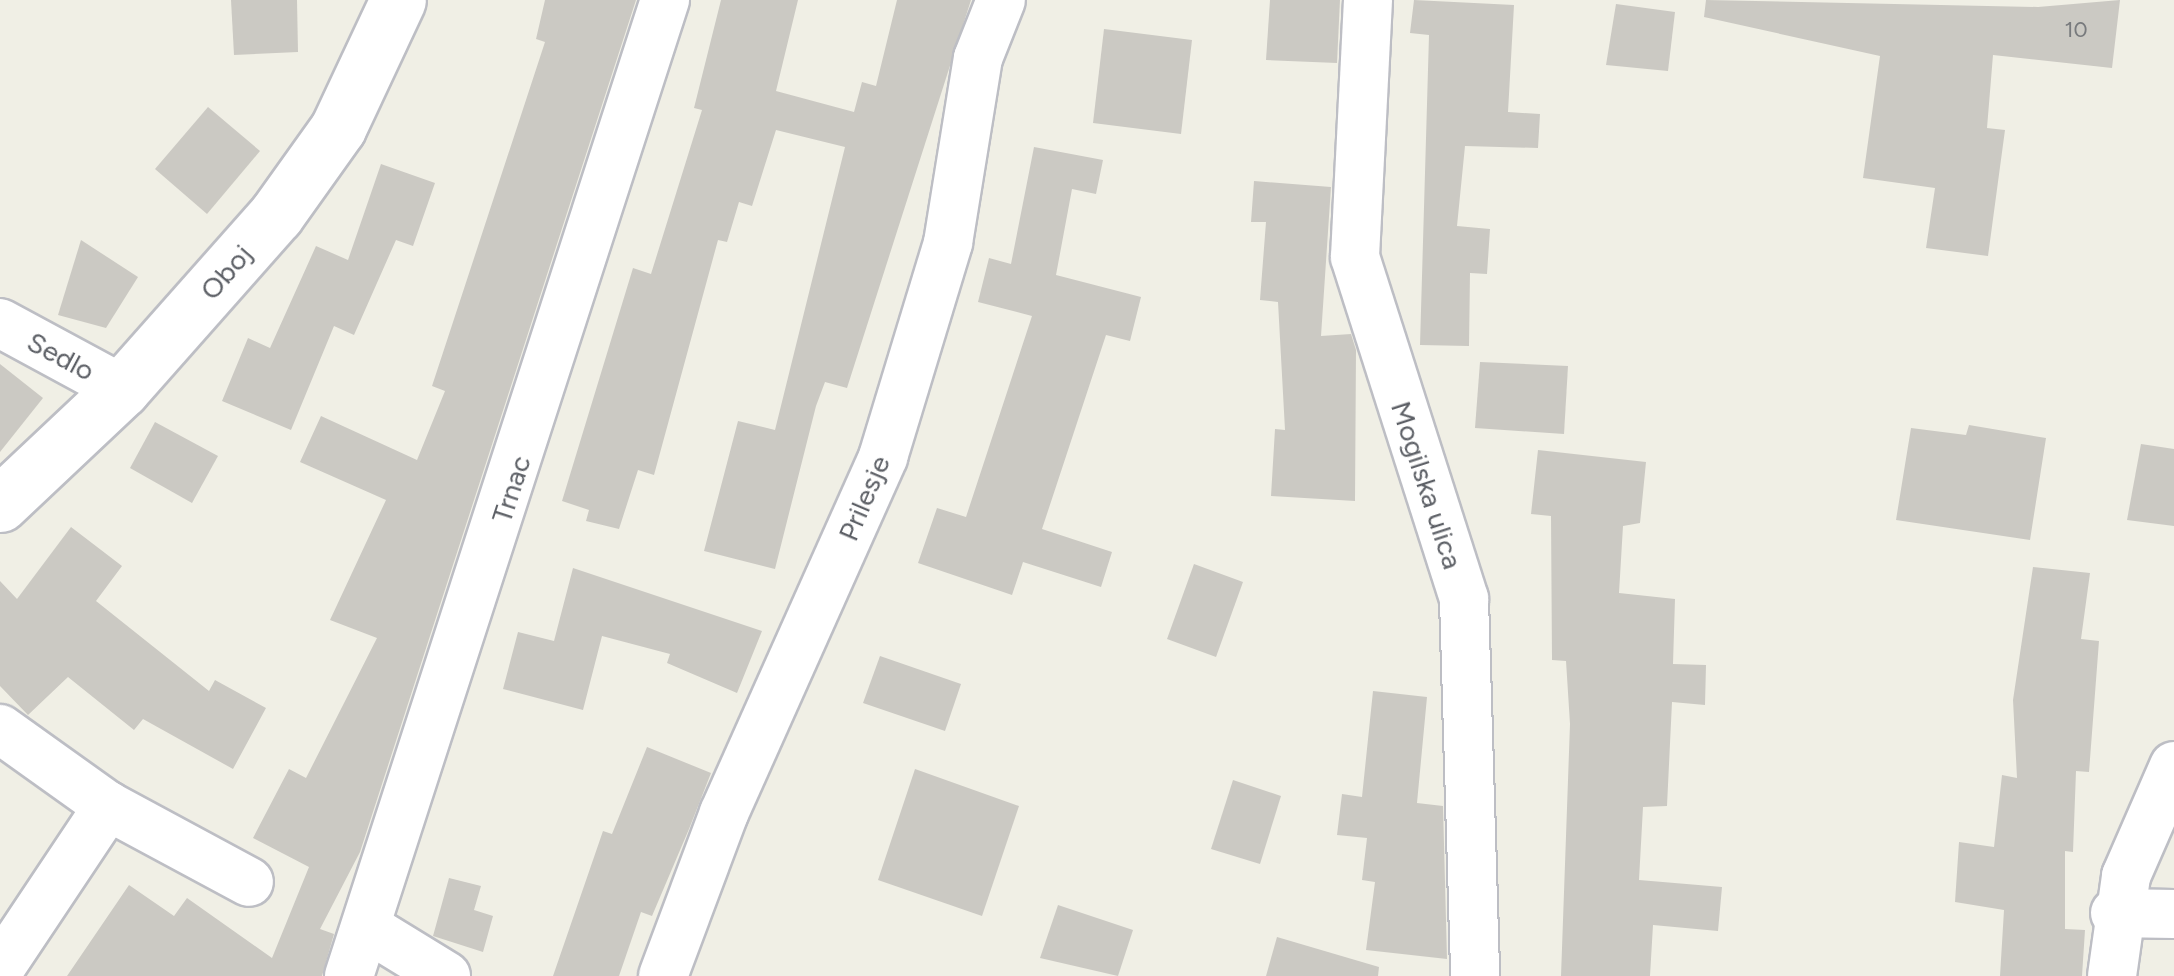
<!DOCTYPE html>
<html>
<head>
<meta charset="utf-8">
<style>
	body { margin:0 }
	#map { position:relative; width:2174px; height:976px; overflow:hidden; background:#f0efe5; font-family:Figtree,sans-serif }
	div>[style] { position:absolute }
	[style*='--x'] { left:calc(var(--x)*1px); top:calc(var(--y)*1px); width:calc(var(--w)*1px); rotate:calc(var(--a)*1deg) }
	.building>* { inset:0; background:#cbc9c3 }
	.roads { filter:drop-shadow(2px 0 #bdbec4) drop-shadow(-2px 0 #bdbec4) drop-shadow(0 2px #bdbec4) drop-shadow(0 -2px #bdbec4) }
	.minor>* { height:48px; margin:-24px; padding:0 24px; transform-origin:24px; border-radius:24px; background:#fff }
	.tertiary>* { height:55px; margin:-27.5px; padding:0 27.5px; transform-origin:27.5px; border-radius:27.5px; background:#fff }
	span { translate:-50% -50%; white-space:nowrap; text-align:center; line-height:1.15; -webkit-text-stroke:10px #fff; paint-order:stroke }
	.number-label { font-size:22px; color:#787a7d }
	.number-label span { -webkit-text-stroke-width:0 }
	.street-label { font-size:28px; color:#5d6066 }
</style>
</head>
<body>
<div id="map">
	<div class="building">
		<i style="clip-path:polygon(231px 0,297px 0,298px 52px,234px 55px)"></i>
		<i style="clip-path:polygon(545px 0,636px 0,360px 852px,320px 929px,334px 934px,322px 976px,67px 976px,129px 885px,174px 916px,187px 898px,272px 958px,309px 867px,253px 838px,289px 769px,306px 778px,377px 638px,330px 620px,386px 500px,300px 462px,321px 416px,417px 460px,445px 391px,432px 386px,545px 42px,536px 39px)"></i>
		<i style="clip-path:polygon(721px 0,798px 0,776px 91px,854px 112px,862px 82px,876px 86px,897px 0,971px 0,847px 388px,825px 382px,816px 406px,775px 569px,704px 551px,738px 421px,775px 430px,845px 147px,776px 130px,752px 206px,739px 202px,727px 242px,718px 240px,654px 475px,638px 470px,619px 529px,586px 521px,589px 510px,562px 501px,633px 268px,651px 274px,702px 110px,694px 108px)"></i>
		<i style="clip-path:polygon(1270px 0,1340px 0,1337px 63px,1266px 60px)"></i>
		<i style="clip-path:polygon(1414px 0,1514px 5px,1508px 112px,1540px 114px,1538px 148px,1465px 146px,1457px 226px,1490px 229px,1487px 274px,1470px 273px,1469px 346px,1420px 345px,1429px 35px,1410px 33px)"></i>
		<i style="clip-path:polygon(1706px 0,2038px 7px,2120px 0,2112px 68px,1993px 55px,1987px 128px,2005px 130px,1988px 256px,1926px 248px,1935px 188px,1863px 178px,1880px 56px,1704px 17px)"></i>
		<i style="clip-path:polygon(1616px 4px,1675px 12px,1668px 71px,1606px 65px)"></i>
		<i style="clip-path:polygon(1104px 29px,1192px 40px,1181px 134px,1093px 123px)"></i>
		<i style="clip-path:polygon(208px 107px,260px 151px,207px 214px,155px 169px)"></i>
		<i style="clip-path:polygon(1034px 147px,1103px 160px,1096px 194px,1072px 189px,1056px 275px,1141px 297px,1130px 341px,1106px 335px,1042px 529px,1112px 552px,1101px 587px,1023px 562px,1012px 595px,918px 563px,937px 508px,966px 517px,1032px 316px,978px 302px,989px 258px,1011px 264px)"></i>
		<i style="clip-path:polygon(381px 164px,435px 183px,413px 246px,396px 240px,354px 335px,334px 326px,291px 430px,222px 401px,248px 338px,270px 348px,316px 246px,348px 260px)"></i>
		<i style="clip-path:polygon(1254px 181px,1331px 187px,1321px 336px,1351px 334px,1356px 350px,1355px 501px,1271px 496px,1275px 429px,1285px 430px,1278px 302px,1260px 300px,1266px 222px,1251px 222px)"></i>
		<i style="clip-path:polygon(81px 240px,138px 277px,106px 328px,58px 315px)"></i>
		<i style="clip-path:polygon(1480px 362px,1568px 366px,1564px 434px,1475px 428px)"></i>
		<i style="clip-path:polygon(0 364px,43px 398px,0 452px)"></i>
		<i style="clip-path:polygon(155px 422px,218px 456px,192px 503px,130px 468px)"></i>
		<i style="clip-path:polygon(1969px 425px,2046px 438px,2030px 540px,1896px 520px,1911px 428px,1966px 435px)"></i>
		<i style="clip-path:polygon(2141px 444px,2174px 449px,2174px 526px,2127px 520px)"></i>
		<i style="clip-path:polygon(1538px 450px,1646px 462px,1640px 523px,1623px 526px,1619px 593px,1675px 599px,1673px 664px,1706px 665px,1705px 705px,1672px 702px,1667px 806px,1643px 807px,1639px 880px,1722px 887px,1718px 931px,1653px 925px,1650px 976px,1561px 976px,1570px 724px,1566px 661px,1552px 660px,1551px 516px,1531px 514px)"></i>
		<i style="clip-path:polygon(71px 527px,122px 566px,96px 601px,209px 691px,215px 680px,266px 708px,233px 769px,143px 719px,134px 730px,68px 677px,28px 715px,0 686px,0 581px,17px 599px)"></i>
		<i style="clip-path:polygon(1194px 564px,1243px 582px,1216px 657px,1167px 639px)"></i>
		<i style="clip-path:polygon(2033px 567px,2090px 573px,2081px 639px,2099px 641px,2089px 772px,2076px 771px,2073px 852px,2065px 851px,2065px 929px,2085px 930px,2082px 976px,2000px 976px,2004px 910px,1955px 902px,1959px 842px,1994px 847px,2002px 775px,2017px 778px,2013px 700px)"></i>
		<i style="clip-path:polygon(573px 568px,762px 631px,737px 693px,667px 663px,670px 654px,602px 636px,583px 710px,503px 689px,518px 632px,554px 641px)"></i>
		<i style="clip-path:polygon(880px 656px,961px 684px,945px 731px,863px 703px)"></i>
		<i style="clip-path:polygon(1373px 691px,1427px 697px,1417px 803px,1443px 806px,1447px 959px,1366px 950px,1375px 882px,1362px 880px,1367px 838px,1337px 835px,1342px 794px,1362px 797px)"></i>
		<i style="clip-path:polygon(647px 747px,711px 773px,689px 829px,652px 916px,641px 912px,619px 976px,553px 976px,603px 831px,612px 834px)"></i>
		<i style="clip-path:polygon(915px 769px,1019px 806px,982px 916px,878px 880px)"></i>
		<i style="clip-path:polygon(1233px 780px,1281px 796px,1260px 864px,1211px 849px)"></i>
		<i style="clip-path:polygon(449px 878px,481px 886px,474px 910px,493px 916px,483px 952px,433px 936px)"></i>
		<i style="clip-path:polygon(1058px 905px,1133px 930px,1118px 976px,1040px 958px)"></i>
		<i style="clip-path:polygon(1277px 937px,1379px 967px,1378px 976px,1266px 976px)"></i>
	</div>
	<div class="roads">
		<div class="minor">
			<i style="--x:1368;--y:0;--w:257;--a:92.9"></i>
			<i style="--x:1355;--y:257;--w:359;--a:72.3"></i>
			<i style="--x:1464;--y:599;--w:377;--a:88.3"></i>
			<i style="--x:0;--y:323;--w:139;--a:28.4"></i>
			<i style="--x:0;--y:729;--w:133;--a:35.5"></i>
			<i style="--x:108;--y:806;--w:160;--a:28.3"></i>
			<i style="--x:2115;--y:913;--w:59;--a:1"></i>
			<i style="--x:371;--y:930;--w:88;--a:31.5"></i>
			<i style="--x:0;--y:968;--w:195;--a:-56.3"></i>
			<i style="--x:349;--y:976;--w:1026;--a:-72.06"></i>
			<i style="--x:663;--y:976;--w:174;--a:-69.5"></i>
			<i style="--x:724;--y:813;--w:390;--a:-65.9"></i>
			<i style="--x:883;--y:457;--w:224;--a:-73.1"></i>
			<i style="--x:948;--y:243;--w:187;--a:-80.8"></i>
			<i style="--x:978;--y:58;--w:62;--a:-68.4"></i>
			<i style="--x:2112;--y:976;--w:101;--a:-82"></i>
			<i style="--x:2126;--y:876;--w:120;--a:-66.4"></i>
		</div>
		<div class="tertiary">
			<i style="--x:0;--y:504;--w:168;--a:-43.3"></i>
			<i style="--x:122;--y:389;--w:232;--a:-48.5"></i>
			<i style="--x:276;--y:215;--w:107;--a:-54.5"></i>
			<i style="--x:338;--y:128;--w:141;--a:-64.9"></i>
		</div>
	</div>
	<div class="number-label">
		<span style="left:2076px;top:30px">10</span>
	</div>
	<div class="street-label">
		<span style="left:226px;top:272px;rotate:-49deg">Oboj</span>
		<span style="left:61px;top:356px;rotate:28deg">Sedlo</span>
		<span style="left:1427px;top:485px;rotate:72deg">Mogilska ulica</span>
		<span style="left:511px;top:489px;rotate:-72deg">Trnac</span>
		<span style="left:864px;top:498px;rotate:-67deg">Prilesje</span>
	</div>
</div>
</body>
</html>
